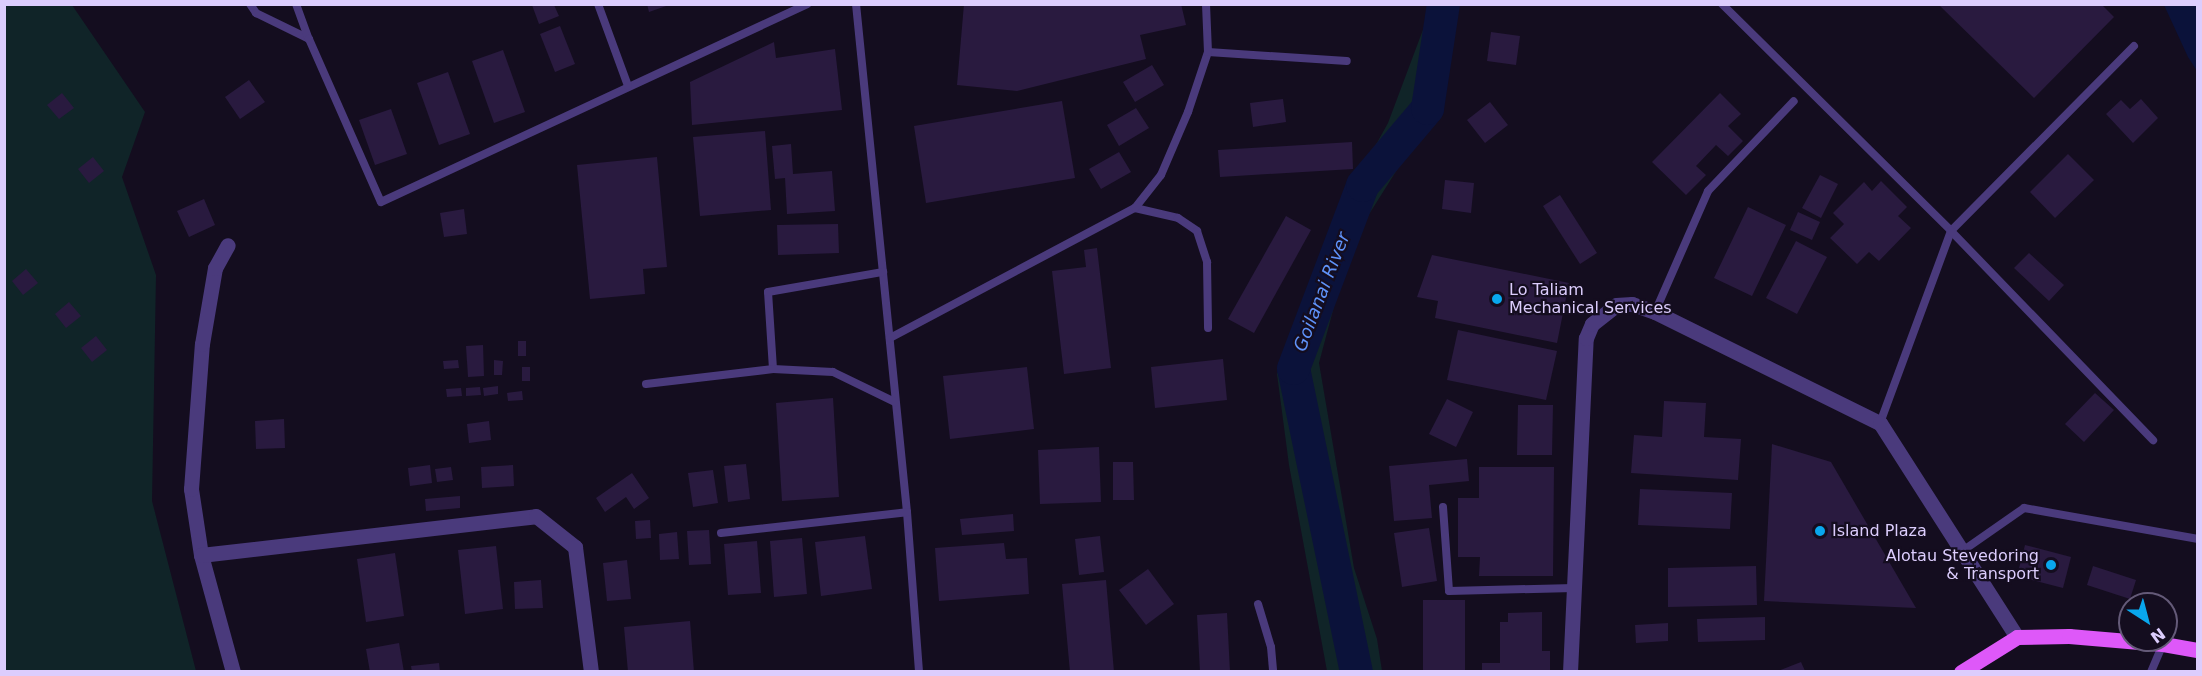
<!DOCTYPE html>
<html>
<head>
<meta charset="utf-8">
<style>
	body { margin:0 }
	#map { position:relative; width:2202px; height:676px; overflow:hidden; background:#140d1f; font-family:"DejaVu Sans",sans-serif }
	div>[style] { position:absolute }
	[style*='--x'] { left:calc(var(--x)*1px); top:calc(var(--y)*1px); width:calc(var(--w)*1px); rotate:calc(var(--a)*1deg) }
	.green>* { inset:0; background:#102428 }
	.water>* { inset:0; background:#0b123a }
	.river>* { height:33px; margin:-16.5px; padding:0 16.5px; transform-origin:16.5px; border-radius:16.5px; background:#0b123a }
	.building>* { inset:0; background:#291a3f }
	.lane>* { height:8px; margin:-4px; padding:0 4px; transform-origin:4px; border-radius:4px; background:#4a3a7c }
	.street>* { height:15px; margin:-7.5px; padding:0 7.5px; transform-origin:7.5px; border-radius:7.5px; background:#4a3a7c }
	.primary>* { height:15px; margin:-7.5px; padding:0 7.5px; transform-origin:7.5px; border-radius:7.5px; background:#de58f9 }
	.dots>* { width:16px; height:16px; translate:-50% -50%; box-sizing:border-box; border:3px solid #140d1f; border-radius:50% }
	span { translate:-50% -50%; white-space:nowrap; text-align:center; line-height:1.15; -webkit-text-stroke:4.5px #140d1f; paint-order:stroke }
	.poi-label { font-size:16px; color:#dccdfd }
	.left { translate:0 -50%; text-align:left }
	.right { translate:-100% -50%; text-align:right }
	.water-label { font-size:18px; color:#5f92f9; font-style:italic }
	.frame { position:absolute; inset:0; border:6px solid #dccdfd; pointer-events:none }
	.north { position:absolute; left:2118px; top:592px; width:60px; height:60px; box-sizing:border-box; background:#140d1f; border:2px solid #645a78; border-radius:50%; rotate:144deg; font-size:16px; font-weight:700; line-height:24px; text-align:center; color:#dccdfd }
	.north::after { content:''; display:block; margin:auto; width:21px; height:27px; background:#09a7ed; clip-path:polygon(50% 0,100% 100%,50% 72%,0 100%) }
</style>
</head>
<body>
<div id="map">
	<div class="green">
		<i style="clip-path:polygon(4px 5px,72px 5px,145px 112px,122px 177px,156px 275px,152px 501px,196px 671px,5px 671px)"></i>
		<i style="clip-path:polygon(1424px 27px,1452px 33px,1451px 46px,1437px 106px,1351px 243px,1319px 363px,1354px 568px,1377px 639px,1382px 671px,1327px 671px,1289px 465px,1277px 374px,1340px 209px,1388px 123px)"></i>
	</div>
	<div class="water">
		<i style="clip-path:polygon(1427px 5px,1458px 5px,1452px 33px,1424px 27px)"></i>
		<i style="clip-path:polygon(2164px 5px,2197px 5px,2197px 71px,2188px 57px)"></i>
	</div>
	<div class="river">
		<i style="--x:1356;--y:672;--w:310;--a:-101.7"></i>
		<i style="--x:1293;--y:368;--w:196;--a:-69.3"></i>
		<i style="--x:1362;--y:185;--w:101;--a:-49.8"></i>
		<i style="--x:1427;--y:108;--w:105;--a:-81.3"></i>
	</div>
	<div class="building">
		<i style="clip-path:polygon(647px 4px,669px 4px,669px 5px,649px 12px)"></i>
		<i style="clip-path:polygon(964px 4px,1181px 4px,1186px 25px,1140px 35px,1146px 59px,1017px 91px,957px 85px)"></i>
		<i style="clip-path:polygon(532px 5px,554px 5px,559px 16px,539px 24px)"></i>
		<i style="clip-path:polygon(1939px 5px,2102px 5px,2114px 17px,2034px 98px)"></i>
		<i style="clip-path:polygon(560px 26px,575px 64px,555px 72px,540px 34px)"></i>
		<i style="clip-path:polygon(1491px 32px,1520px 36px,1516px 65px,1487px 61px)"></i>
		<i style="clip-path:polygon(774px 42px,776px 58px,835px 49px,842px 110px,692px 125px,690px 82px)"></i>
		<i style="clip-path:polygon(503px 50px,525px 112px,494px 123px,472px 61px)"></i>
		<i style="clip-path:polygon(1152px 65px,1164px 85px,1135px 102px,1123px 82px)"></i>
		<i style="clip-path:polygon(448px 72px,470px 134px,439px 145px,417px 83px)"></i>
		<i style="clip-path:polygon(249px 80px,265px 102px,240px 119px,225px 97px)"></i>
		<i style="clip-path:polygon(62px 93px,74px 108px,59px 119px,47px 105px)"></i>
		<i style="clip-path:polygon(1720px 93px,1741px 114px,1728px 126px,1743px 141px,1728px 156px,1716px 145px,1696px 166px,1706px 175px,1686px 195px,1652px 162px)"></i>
		<i style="clip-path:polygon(1283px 99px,1286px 122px,1253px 127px,1250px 103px)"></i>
		<i style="clip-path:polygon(2141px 99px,2158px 118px,2133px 143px,2106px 114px,2121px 100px,2130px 109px)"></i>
		<i style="clip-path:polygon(1062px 101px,1075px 178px,926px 203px,914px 126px)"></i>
		<i style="clip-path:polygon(1490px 102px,1508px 125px,1485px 143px,1467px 120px)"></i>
		<i style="clip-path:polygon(1136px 108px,1149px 128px,1119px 146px,1107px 125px)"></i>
		<i style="clip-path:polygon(391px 109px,407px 154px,375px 165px,359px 120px)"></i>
		<i style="clip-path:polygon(765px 131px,771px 210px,700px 216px,693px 137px)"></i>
		<i style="clip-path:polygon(1352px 142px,1353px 169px,1220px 177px,1218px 150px)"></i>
		<i style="clip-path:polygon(791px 144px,793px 174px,832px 171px,835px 211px,787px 214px,785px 178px,775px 179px,772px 146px)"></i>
		<i style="clip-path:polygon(1119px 152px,1131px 172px,1101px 189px,1089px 169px)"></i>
		<i style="clip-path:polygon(2068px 154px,2094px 180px,2055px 218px,2030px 192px)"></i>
		<i style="clip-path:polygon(93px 157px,104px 171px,89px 183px,78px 169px)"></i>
		<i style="clip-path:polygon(657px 157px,667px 267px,643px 269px,645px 294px,590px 299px,577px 165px)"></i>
		<i style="clip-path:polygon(1820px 175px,1838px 184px,1821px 218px,1802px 208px)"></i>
		<i style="clip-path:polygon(1445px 180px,1474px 183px,1471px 213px,1442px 209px)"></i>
		<i style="clip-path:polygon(1881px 181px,1907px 207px,1898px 216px,1911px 228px,1879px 261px,1869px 252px,1857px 264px,1830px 238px,1844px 224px,1833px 213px,1864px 182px,1872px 191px)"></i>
		<i style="clip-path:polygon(1560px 195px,1597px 253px,1580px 264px,1543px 206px)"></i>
		<i style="clip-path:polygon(204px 199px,215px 225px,189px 237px,177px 211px)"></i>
		<i style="clip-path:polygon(1748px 207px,1786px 225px,1752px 296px,1714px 278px)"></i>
		<i style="clip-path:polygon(464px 209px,467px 234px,444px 237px,440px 213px)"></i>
		<i style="clip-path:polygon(1798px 212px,1820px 222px,1812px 240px,1790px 230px)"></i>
		<i style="clip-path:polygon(1286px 216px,1311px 230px,1254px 333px,1228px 319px)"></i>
		<i style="clip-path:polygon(838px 224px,839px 253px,778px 255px,777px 225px)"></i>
		<i style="clip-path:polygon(1796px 241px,1827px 257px,1797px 314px,1766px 298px)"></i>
		<i style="clip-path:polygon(1097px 248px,1111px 368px,1064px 374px,1052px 271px,1086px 267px,1084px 250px)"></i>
		<i style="clip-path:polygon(2029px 253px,2064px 285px,2049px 301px,2014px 268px)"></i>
		<i style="clip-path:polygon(1432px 255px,1569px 283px,1557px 343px,1435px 318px,1438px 301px,1417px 297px)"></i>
		<i style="clip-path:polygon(26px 269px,38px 283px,23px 295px,12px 281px)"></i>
		<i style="clip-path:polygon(69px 302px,81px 316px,66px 328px,55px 314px)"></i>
		<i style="clip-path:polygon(1458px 330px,1557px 351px,1546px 400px,1447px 380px)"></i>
		<i style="clip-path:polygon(96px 336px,107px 350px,92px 362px,81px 348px)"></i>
		<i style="clip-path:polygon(518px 341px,526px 341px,526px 356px,518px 356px)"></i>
		<i style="clip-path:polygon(483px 345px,484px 376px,468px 377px,466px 346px)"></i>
		<i style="clip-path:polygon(1223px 359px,1227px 400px,1155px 408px,1151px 367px)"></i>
		<i style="clip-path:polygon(458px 360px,459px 368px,444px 369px,443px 361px)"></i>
		<i style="clip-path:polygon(494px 360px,503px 361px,502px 375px,494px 375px)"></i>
		<i style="clip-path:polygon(522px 367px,530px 367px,530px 381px,522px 381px)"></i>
		<i style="clip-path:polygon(1027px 367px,1034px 429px,950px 439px,943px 376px)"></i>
		<i style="clip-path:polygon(498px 386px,498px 394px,484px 396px,483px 388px)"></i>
		<i style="clip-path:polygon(480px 387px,481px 395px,466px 396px,466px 388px)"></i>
		<i style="clip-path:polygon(461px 388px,462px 396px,447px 397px,446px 389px)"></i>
		<i style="clip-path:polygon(522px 391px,523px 400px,508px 401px,507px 393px)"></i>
		<i style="clip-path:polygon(2095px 393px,2114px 410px,2084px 442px,2065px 424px)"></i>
		<i style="clip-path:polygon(833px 398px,839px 497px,782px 501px,776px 403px)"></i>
		<i style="clip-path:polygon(1447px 399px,1473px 412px,1456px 447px,1429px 434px)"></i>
		<i style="clip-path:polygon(1664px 401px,1706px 403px,1704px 437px,1741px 439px,1738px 480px,1631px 473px,1634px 435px,1662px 437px)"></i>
		<i style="clip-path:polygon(1518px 405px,1553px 405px,1552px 455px,1517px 455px)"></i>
		<i style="clip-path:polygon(284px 419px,285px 448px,256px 449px,255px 421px)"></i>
		<i style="clip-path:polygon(489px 421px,491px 440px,469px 443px,467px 424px)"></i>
		<i style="clip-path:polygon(1772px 444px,1831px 462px,1916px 608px,1764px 601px)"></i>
		<i style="clip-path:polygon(1099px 447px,1101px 502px,1040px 504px,1038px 450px)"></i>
		<i style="clip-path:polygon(1467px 459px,1469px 481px,1429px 485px,1432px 518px,1394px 521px,1389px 466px)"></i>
		<i style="clip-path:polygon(1113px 462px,1133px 462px,1134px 500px,1113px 500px)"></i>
		<i style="clip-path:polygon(746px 464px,750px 499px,728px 502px,724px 466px)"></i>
		<i style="clip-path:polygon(430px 465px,432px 483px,410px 486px,408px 468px)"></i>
		<i style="clip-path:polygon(513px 465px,514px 486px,482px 488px,481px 467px)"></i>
		<i style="clip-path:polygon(451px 467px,453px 480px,437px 482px,435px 469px)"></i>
		<i style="clip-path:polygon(1479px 467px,1554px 467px,1553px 576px,1479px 576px,1480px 557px,1458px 557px,1458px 498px,1479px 498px)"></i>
		<i style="clip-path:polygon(713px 470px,718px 503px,693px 507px,688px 473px)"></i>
		<i style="clip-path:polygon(632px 473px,649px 498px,634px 509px,626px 497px,605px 512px,596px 498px)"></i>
		<i style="clip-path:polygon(1640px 489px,1732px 493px,1730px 529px,1638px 525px)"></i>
		<i style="clip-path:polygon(460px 496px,460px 508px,426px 511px,425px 499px)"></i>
		<i style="clip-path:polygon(1013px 514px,1014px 531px,962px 535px,960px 519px)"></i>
		<i style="clip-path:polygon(650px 520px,651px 538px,636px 539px,635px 521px)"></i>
		<i style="clip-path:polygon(1429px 528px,1437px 581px,1402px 587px,1394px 533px)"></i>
		<i style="clip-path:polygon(709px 530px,711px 564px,689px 565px,687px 531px)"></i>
		<i style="clip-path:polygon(677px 532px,679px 559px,660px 560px,659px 534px)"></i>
		<i style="clip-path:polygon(865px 536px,872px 589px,821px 596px,815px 542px)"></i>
		<i style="clip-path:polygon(1100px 536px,1104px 572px,1079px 575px,1075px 539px)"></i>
		<i style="clip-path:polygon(802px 538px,807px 594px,774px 597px,770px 541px)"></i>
		<i style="clip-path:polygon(757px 541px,761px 593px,728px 595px,724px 544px)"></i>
		<i style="clip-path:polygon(1004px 543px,1006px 559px,1027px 558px,1029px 594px,939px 601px,935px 548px)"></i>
		<i style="clip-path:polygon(2025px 545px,2071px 557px,2063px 588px,2017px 576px)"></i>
		<i style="clip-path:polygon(496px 546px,503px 609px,465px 614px,458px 550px)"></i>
		<i style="clip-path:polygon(395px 553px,404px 616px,366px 622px,357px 559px)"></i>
		<i style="clip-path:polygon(627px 560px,631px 599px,607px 601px,603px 563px)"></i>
		<i style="clip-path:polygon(1756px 566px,1757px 605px,1668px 607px,1668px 568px)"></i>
		<i style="clip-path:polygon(2093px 566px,2136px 580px,2130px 599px,2087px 585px)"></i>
		<i style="clip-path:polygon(1148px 569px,1174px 604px,1146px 625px,1119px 590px)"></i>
		<i style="clip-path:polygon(541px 580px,543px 608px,515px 609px,514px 582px)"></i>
		<i style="clip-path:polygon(1106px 580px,1114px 672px,1070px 672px,1062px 584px)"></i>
		<i style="clip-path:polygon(1423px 600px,1465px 600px,1465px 672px,1423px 672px)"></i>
		<i style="clip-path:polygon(1542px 612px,1542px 651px,1550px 651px,1550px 672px,1482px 672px,1482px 663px,1500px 663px,1500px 622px,1508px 622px,1508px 613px)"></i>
		<i style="clip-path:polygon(1227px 613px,1230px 672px,1200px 672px,1197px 615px)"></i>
		<i style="clip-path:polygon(1765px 617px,1765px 640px,1698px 642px,1697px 619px)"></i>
		<i style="clip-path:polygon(690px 621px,694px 672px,628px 672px,624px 627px)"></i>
		<i style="clip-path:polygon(1668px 623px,1668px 641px,1636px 643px,1635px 625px)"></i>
		<i style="clip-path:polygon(399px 643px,404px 672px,370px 672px,366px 649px)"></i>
		<i style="clip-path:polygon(1801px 662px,1805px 671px,1778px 671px)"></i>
		<i style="clip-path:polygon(439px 663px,440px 672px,412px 672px,411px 666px)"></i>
	</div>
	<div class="lane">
		<i style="--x:250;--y:4;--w:11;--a:56"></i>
		<i style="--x:256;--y:13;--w:59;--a:26.1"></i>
		<i style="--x:296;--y:4;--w:37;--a:70"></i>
		<i style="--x:309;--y:39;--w:178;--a:66.2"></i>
		<i style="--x:381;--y:202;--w:470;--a:-24.9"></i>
		<i style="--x:598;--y:4;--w:87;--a:69.9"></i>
		<i style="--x:856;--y:4;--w:511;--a:84.27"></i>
		<i style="--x:907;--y:512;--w:160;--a:85.7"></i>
		<i style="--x:1722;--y:4;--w:322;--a:44.7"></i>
		<i style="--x:1951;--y:231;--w:205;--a:110.3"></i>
		<i style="--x:2134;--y:46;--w:260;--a:134.7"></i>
		<i style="--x:1951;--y:231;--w:291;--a:46"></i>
		<i style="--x:1208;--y:52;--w:139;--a:3.7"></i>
		<i style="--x:1135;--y:208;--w:44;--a:13.1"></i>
		<i style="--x:1178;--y:218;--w:23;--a:34"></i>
		<i style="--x:1197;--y:231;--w:33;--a:72"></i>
		<i style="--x:1207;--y:262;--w:66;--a:89.1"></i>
		<i style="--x:1655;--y:312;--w:132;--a:-66.3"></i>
		<i style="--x:1708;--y:191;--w:124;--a:-46.3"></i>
		<i style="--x:890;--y:338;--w:277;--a:-28"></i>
		<i style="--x:1135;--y:208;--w:42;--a:-51.8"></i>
		<i style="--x:1161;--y:175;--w:69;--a:-66.8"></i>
		<i style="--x:1188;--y:112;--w:63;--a:-71.6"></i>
		<i style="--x:1208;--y:52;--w:48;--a:-92.4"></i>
		<i style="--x:773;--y:369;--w:77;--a:-93.7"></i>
		<i style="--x:768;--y:292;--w:117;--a:-9.9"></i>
		<i style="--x:646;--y:384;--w:128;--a:-6.7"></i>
		<i style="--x:773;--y:369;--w:60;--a:2.9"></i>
		<i style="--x:833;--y:372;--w:69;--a:25.8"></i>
		<i style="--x:1443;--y:507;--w:84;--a:85.9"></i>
		<i style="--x:1449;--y:591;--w:125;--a:-1.4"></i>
		<i style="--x:721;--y:533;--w:187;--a:-6.4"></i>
		<i style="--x:1961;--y:552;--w:77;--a:-34.9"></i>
		<i style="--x:2024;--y:508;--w:177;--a:10.1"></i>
		<i style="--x:1258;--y:604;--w:45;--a:73.2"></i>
		<i style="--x:1271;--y:647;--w:25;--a:85"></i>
		<i style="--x:2151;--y:672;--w:30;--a:-67"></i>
	</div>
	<div class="street">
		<i style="--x:201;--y:555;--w:67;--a:-98.6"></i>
		<i style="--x:191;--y:489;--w:145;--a:-85.7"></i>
		<i style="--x:202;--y:344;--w:77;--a:-80.3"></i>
		<i style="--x:215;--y:268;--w:26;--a:-61"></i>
		<i style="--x:233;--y:672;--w:121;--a:-105.3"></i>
		<i style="--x:201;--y:555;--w:337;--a:-6.6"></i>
		<i style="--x:536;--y:516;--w:50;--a:38.5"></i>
		<i style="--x:575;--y:547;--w:126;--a:82.7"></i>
		<i style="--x:1570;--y:672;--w:334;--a:-87.3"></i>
		<i style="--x:1586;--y:338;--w:15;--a:-67"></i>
		<i style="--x:1592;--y:324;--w:31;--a:-38"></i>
		<i style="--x:1616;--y:305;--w:16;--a:-4"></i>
		<i style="--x:1632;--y:304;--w:24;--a:19"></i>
		<i style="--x:1655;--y:312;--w:251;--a:26.3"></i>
		<i style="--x:1880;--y:423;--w:254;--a:57.4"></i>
	</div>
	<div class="primary">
		<i style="--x:1961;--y:672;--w:66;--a:-32"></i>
		<i style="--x:2017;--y:637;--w:52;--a:-1.1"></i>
		<i style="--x:2069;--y:636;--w:94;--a:4.9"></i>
		<i style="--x:2163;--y:644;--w:36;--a:10"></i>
	</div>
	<div class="dots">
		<i style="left:1497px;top:299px;background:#09a7ed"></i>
		<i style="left:1820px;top:531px;background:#09a7ed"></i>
		<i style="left:2051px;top:565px;background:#09a7ed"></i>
	</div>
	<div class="poi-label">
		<span class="left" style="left:1509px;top:299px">Lo Taliam<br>Mechanical Services</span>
		<span class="left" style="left:1832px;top:531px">Island Plaza</span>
		<span class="right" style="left:2039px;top:565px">Alotau Stevedoring<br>&amp; Transport</span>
	</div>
	<div class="water-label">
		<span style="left:1322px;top:292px;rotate:-69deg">Goilanai River</span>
	</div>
	<div class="frame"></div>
	<div class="north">N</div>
</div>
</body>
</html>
